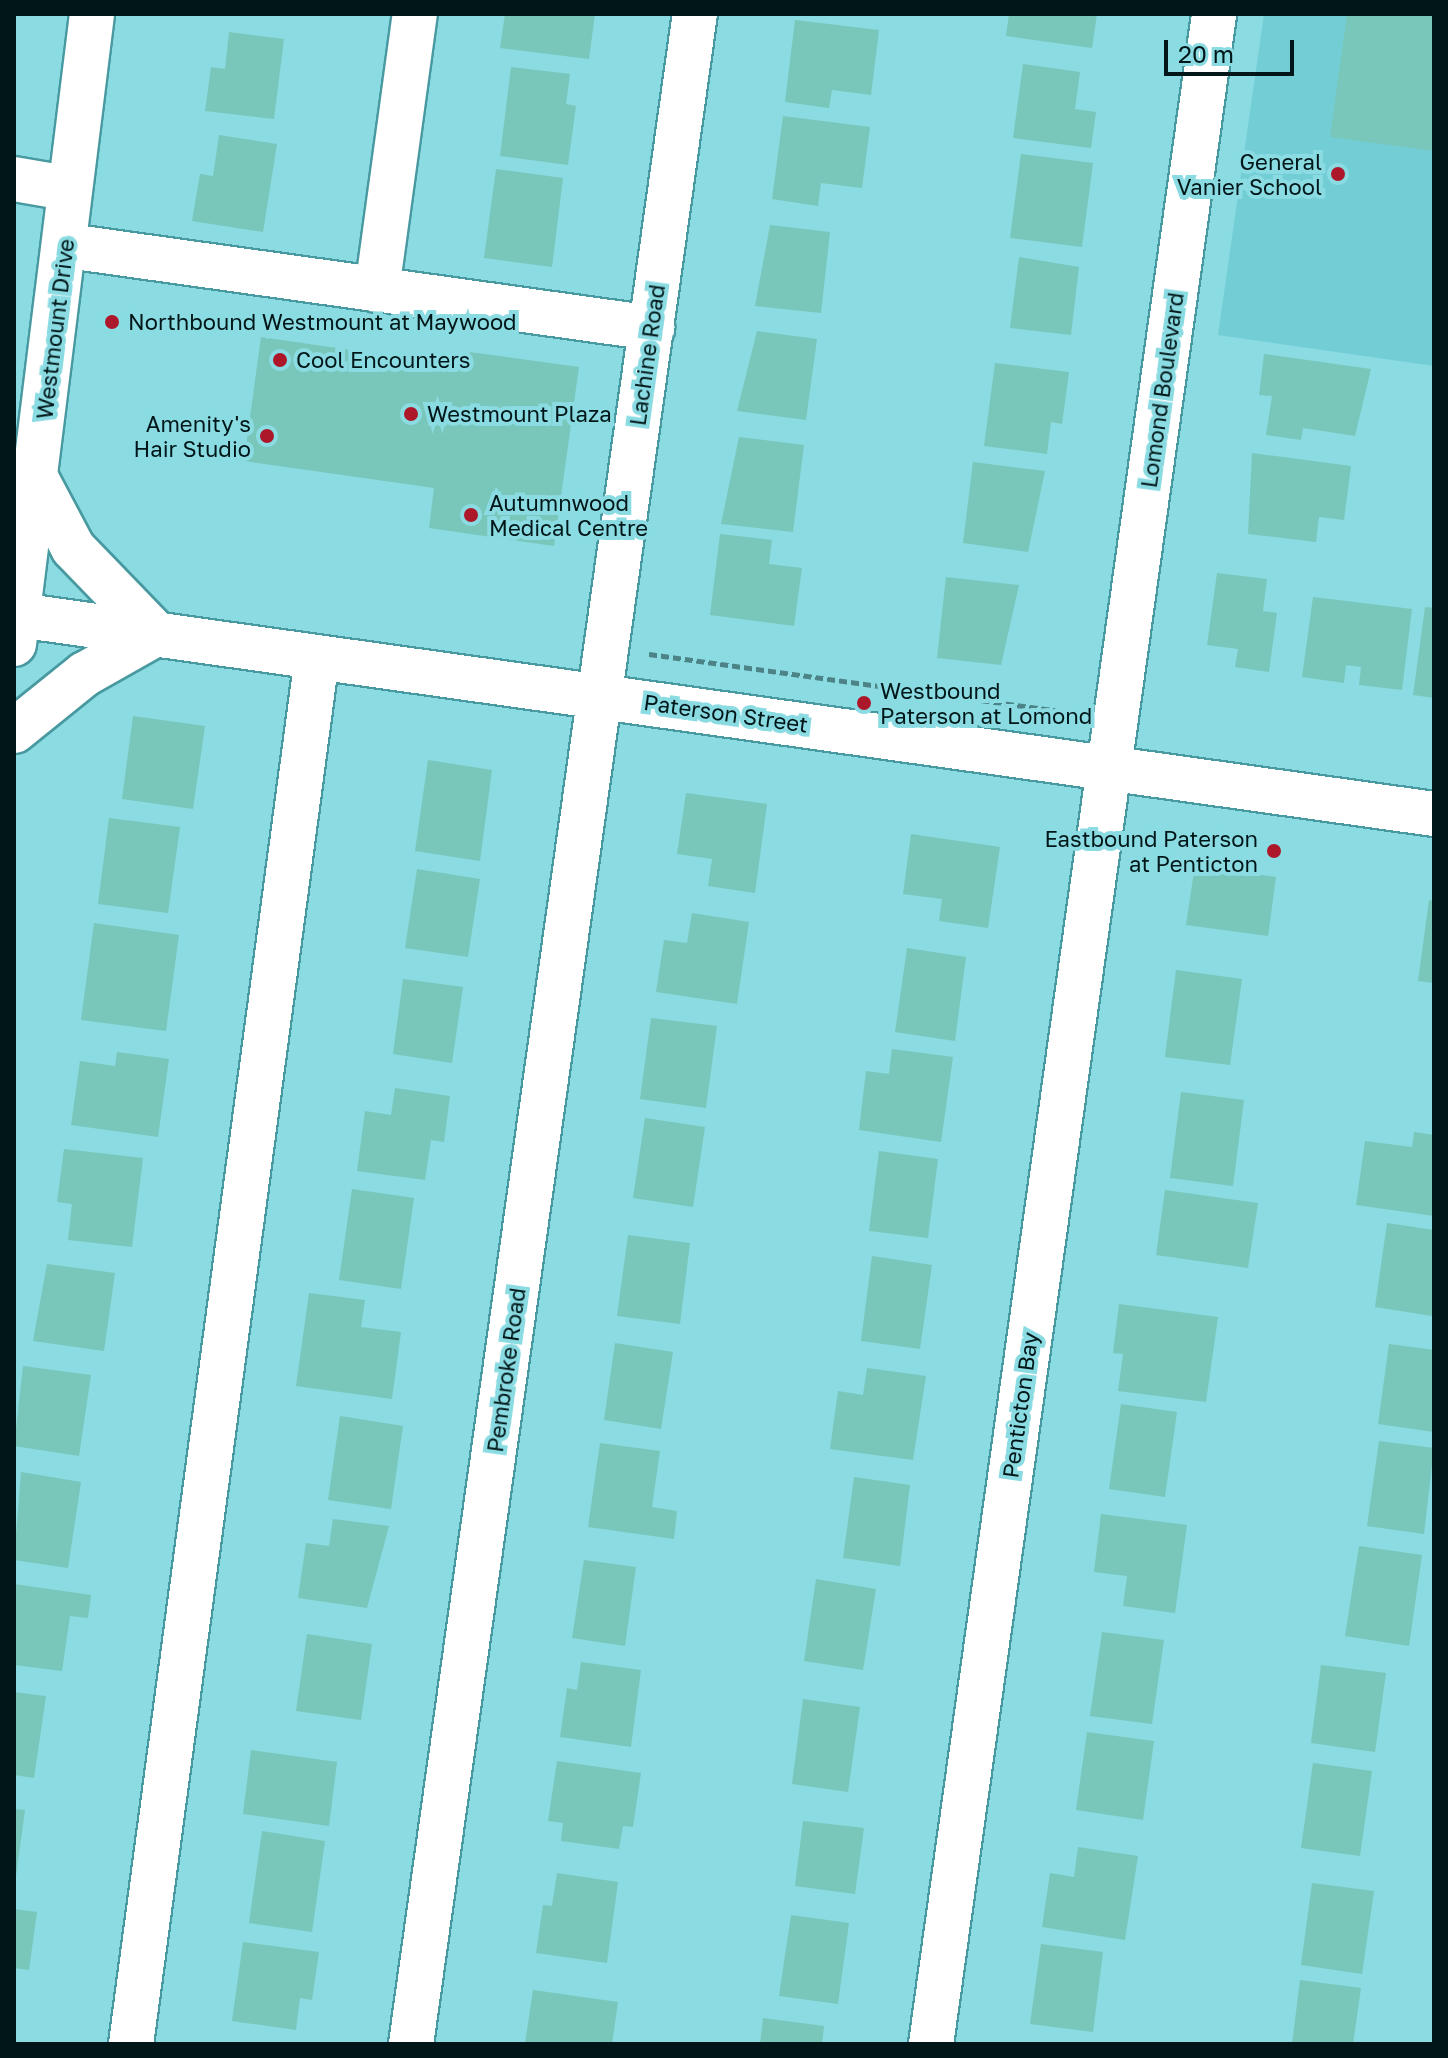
<!DOCTYPE html>
<html>
<head>
<meta charset="utf-8">
<style>
	body { margin:0 }
	#map { position:relative; width:1448px; height:2058px; overflow:hidden; background:#8adbe2; font-family:"Golos Text",sans-serif }
	div>[style] { position:absolute }
	[style*='--x'] { left:calc(var(--x)*1px); top:calc(var(--y)*1px); width:calc(var(--w)*1px); rotate:calc(var(--a)*1deg) }
	.built>* { inset:0; background:#73cdd5 }
	.building>* { inset:0; background:#79c7ba }
	.path>* { height:5px; margin-top:-2.5px; transform-origin:0; background:repeating-linear-gradient(90deg,#4c8387 0 8px,transparent 0 12px) }
	.roads { filter:drop-shadow(2px 0 #4899a0) drop-shadow(-2px 0 #4899a0) drop-shadow(0 2px #4899a0) drop-shadow(0 -2px #4899a0) }
	.minor>* { height:44px; margin:-22px; padding:0 22px; transform-origin:22px; border-radius:22px; background:#fff }
	.dots>* { width:22px; height:22px; translate:-50% -50%; box-sizing:border-box; border:4px solid #8adbe2; border-radius:50% }
	span { translate:-50% -50%; white-space:nowrap; text-align:center; line-height:1.15; -webkit-text-stroke:8px #8adbe2; paint-order:stroke }
	.poi-label { font-size:22px; color:#001618 }
	.right { translate:-100% -50%; text-align:right }
	.left { translate:0 -50%; text-align:left }
	.street-label { font-size:22px; color:#001618 }
	.frame { position:absolute; inset:0; border:16px solid #001618; pointer-events:none }
	.scale { position:absolute; left:1164px; top:40px; width:130px; height:36px; box-sizing:border-box; border:4px solid #001618; border-top:0; padding-left:10px; font-size:24px; line-height:28px; white-space:nowrap; color:#001618; -webkit-text-stroke:6px #8adbe2; paint-order:stroke }
</style>
</head>
<body>
<div id="map">
	<div class="built">
		<i style="clip-path:polygon(1264px 14px,1434px 14px,1434px 366px,1218px 335px)"></i>
	</div>
	<div class="building">
		<i style="clip-path:polygon(505px 14px,595px 14px,589px 59px,500px 48px)"></i>
		<i style="clip-path:polygon(1009px 14px,1097px 14px,1092px 48px,1006px 36px)"></i>
		<i style="clip-path:polygon(1347px 14px,1434px 14px,1434px 151px,1330px 137px)"></i>
		<i style="clip-path:polygon(795px 20px,879px 30px,871px 95px,832px 90px,829px 108px,785px 102px)"></i>
		<i style="clip-path:polygon(229px 32px,284px 39px,274px 119px,205px 111px,211px 67px,225px 69px)"></i>
		<i style="clip-path:polygon(1023px 64px,1080px 72px,1075px 109px,1096px 112px,1091px 148px,1013px 138px)"></i>
		<i style="clip-path:polygon(511px 67px,570px 74px,566px 104px,576px 106px,568px 165px,500px 156px)"></i>
		<i style="clip-path:polygon(783px 116px,870px 127px,862px 188px,821px 183px,818px 206px,772px 199px)"></i>
		<i style="clip-path:polygon(219px 135px,277px 144px,263px 232px,192px 221px,200px 174px,213px 176px)"></i>
		<i style="clip-path:polygon(1021px 154px,1093px 163px,1082px 247px,1010px 238px)"></i>
		<i style="clip-path:polygon(496px 169px,563px 178px,552px 267px,484px 258px)"></i>
		<i style="clip-path:polygon(770px 225px,830px 232px,821px 313px,755px 306px)"></i>
		<i style="clip-path:polygon(1019px 257px,1079px 267px,1071px 335px,1010px 328px)"></i>
		<i style="clip-path:polygon(757px 331px,817px 339px,806px 420px,737px 411px)"></i>
		<i style="clip-path:polygon(261px 337px,468px 367px,470px 352px,579px 367px,554px 546px,429px 528px,434px 488px,244px 461px)"></i>
		<i style="clip-path:polygon(1264px 354px,1371px 369px,1355px 436px,1303px 428px,1301px 440px,1266px 435px,1272px 396px,1259px 395px)"></i>
		<i style="clip-path:polygon(995px 363px,1069px 372px,1062px 424px,1051px 422px,1047px 454px,984px 446px)"></i>
		<i style="clip-path:polygon(739px 437px,804px 445px,793px 532px,721px 524px)"></i>
		<i style="clip-path:polygon(1252px 453px,1351px 466px,1344px 520px,1319px 517px,1316px 542px,1248px 534px)"></i>
		<i style="clip-path:polygon(973px 462px,1045px 471px,1028px 552px,963px 543px)"></i>
		<i style="clip-path:polygon(720px 534px,772px 540px,769px 564px,802px 568px,794px 626px,710px 615px)"></i>
		<i style="clip-path:polygon(1217px 573px,1267px 579px,1263px 611px,1277px 613px,1269px 672px,1235px 667px,1238px 649px,1207px 645px)"></i>
		<i style="clip-path:polygon(946px 577px,1019px 585px,1001px 665px,937px 658px)"></i>
		<i style="clip-path:polygon(1313px 597px,1412px 609px,1402px 690px,1359px 685px,1361px 667px,1346px 665px,1344px 683px,1302px 677px)"></i>
		<i style="clip-path:polygon(1425px 607px,1434px 608px,1434px 698px,1413px 695px)"></i>
		<i style="clip-path:polygon(133px 716px,205px 726px,193px 809px,122px 799px)"></i>
		<i style="clip-path:polygon(428px 760px,492px 770px,480px 861px,415px 851px)"></i>
		<i style="clip-path:polygon(686px 793px,767px 804px,755px 893px,708px 886px,712px 859px,677px 854px)"></i>
		<i style="clip-path:polygon(109px 818px,180px 827px,168px 913px,98px 904px)"></i>
		<i style="clip-path:polygon(911px 834px,1000px 847px,988px 928px,939px 921px,942px 899px,903px 894px)"></i>
		<i style="clip-path:polygon(1195px 865px,1276px 877px,1268px 936px,1186px 925px)"></i>
		<i style="clip-path:polygon(417px 869px,480px 879px,468px 957px,405px 948px)"></i>
		<i style="clip-path:polygon(1429px 900px,1434px 901px,1434px 983px,1418px 981px)"></i>
		<i style="clip-path:polygon(692px 913px,749px 922px,737px 1004px,656px 992px,664px 940px,687px 943px)"></i>
		<i style="clip-path:polygon(94px 923px,179px 935px,166px 1031px,81px 1020px)"></i>
		<i style="clip-path:polygon(907px 948px,966px 957px,955px 1041px,895px 1032px)"></i>
		<i style="clip-path:polygon(1176px 970px,1242px 979px,1230px 1065px,1165px 1057px)"></i>
		<i style="clip-path:polygon(403px 979px,463px 987px,452px 1063px,393px 1054px)"></i>
		<i style="clip-path:polygon(651px 1018px,717px 1026px,706px 1108px,640px 1099px)"></i>
		<i style="clip-path:polygon(892px 1049px,953px 1057px,941px 1142px,859px 1130px,866px 1071px,889px 1074px)"></i>
		<i style="clip-path:polygon(117px 1052px,169px 1059px,158px 1137px,71px 1125px,80px 1061px,115px 1066px)"></i>
		<i style="clip-path:polygon(395px 1088px,450px 1096px,444px 1142px,431px 1140px,425px 1180px,357px 1171px,365px 1111px,391px 1115px)"></i>
		<i style="clip-path:polygon(1181px 1092px,1244px 1100px,1233px 1186px,1170px 1178px)"></i>
		<i style="clip-path:polygon(645px 1118px,705px 1127px,693px 1207px,633px 1198px)"></i>
		<i style="clip-path:polygon(1414px 1132px,1434px 1135px,1434px 1216px,1356px 1205px,1365px 1141px,1412px 1147px)"></i>
		<i style="clip-path:polygon(64px 1149px,143px 1158px,132px 1247px,68px 1240px,72px 1204px,57px 1202px)"></i>
		<i style="clip-path:polygon(879px 1151px,938px 1159px,928px 1238px,869px 1231px)"></i>
		<i style="clip-path:polygon(352px 1189px,414px 1198px,401px 1289px,339px 1280px)"></i>
		<i style="clip-path:polygon(1165px 1190px,1258px 1203px,1248px 1268px,1156px 1255px)"></i>
		<i style="clip-path:polygon(1387px 1223px,1434px 1230px,1432px 1316px,1375px 1307px)"></i>
		<i style="clip-path:polygon(628px 1235px,690px 1243px,680px 1324px,617px 1316px)"></i>
		<i style="clip-path:polygon(872px 1256px,932px 1265px,920px 1349px,861px 1341px)"></i>
		<i style="clip-path:polygon(47px 1264px,115px 1273px,104px 1351px,33px 1341px)"></i>
		<i style="clip-path:polygon(309px 1293px,365px 1300px,361px 1327px,401px 1332px,392px 1399px,296px 1386px)"></i>
		<i style="clip-path:polygon(1119px 1304px,1218px 1317px,1206px 1402px,1118px 1391px,1123px 1354px,1113px 1353px)"></i>
		<i style="clip-path:polygon(615px 1343px,673px 1352px,661px 1429px,604px 1420px)"></i>
		<i style="clip-path:polygon(1389px 1344px,1434px 1350px,1434px 1432px,1378px 1424px)"></i>
		<i style="clip-path:polygon(23px 1366px,91px 1375px,79px 1456px,14px 1446px)"></i>
		<i style="clip-path:polygon(867px 1368px,926px 1376px,913px 1460px,830px 1449px,838px 1391px,863px 1395px)"></i>
		<i style="clip-path:polygon(1121px 1404px,1177px 1412px,1165px 1497px,1109px 1489px)"></i>
		<i style="clip-path:polygon(340px 1416px,403px 1426px,391px 1509px,328px 1500px)"></i>
		<i style="clip-path:polygon(1379px 1441px,1434px 1448px,1424px 1534px,1367px 1526px)"></i>
		<i style="clip-path:polygon(600px 1443px,660px 1451px,652px 1507px,677px 1511px,674px 1539px,588px 1527px)"></i>
		<i style="clip-path:polygon(21px 1472px,81px 1482px,68px 1568px,14px 1560px)"></i>
		<i style="clip-path:polygon(854px 1477px,910px 1485px,900px 1566px,843px 1558px)"></i>
		<i style="clip-path:polygon(1101px 1514px,1187px 1525px,1175px 1613px,1123px 1606px,1127px 1576px,1094px 1572px)"></i>
		<i style="clip-path:polygon(333px 1519px,389px 1526px,367px 1608px,298px 1598px,306px 1543px,329px 1546px)"></i>
		<i style="clip-path:polygon(1359px 1546px,1422px 1555px,1409px 1646px,1345px 1636px)"></i>
		<i style="clip-path:polygon(584px 1560px,636px 1567px,625px 1646px,572px 1638px)"></i>
		<i style="clip-path:polygon(816px 1579px,876px 1589px,863px 1670px,804px 1661px)"></i>
		<i style="clip-path:polygon(14px 1584px,91px 1595px,88px 1618px,70px 1616px,62px 1671px,14px 1665px)"></i>
		<i style="clip-path:polygon(1102px 1632px,1164px 1640px,1152px 1724px,1090px 1716px)"></i>
		<i style="clip-path:polygon(307px 1634px,372px 1644px,361px 1720px,296px 1711px)"></i>
		<i style="clip-path:polygon(581px 1662px,641px 1670px,631px 1747px,560px 1737px,567px 1688px,577px 1690px)"></i>
		<i style="clip-path:polygon(1321px 1665px,1386px 1673px,1375px 1752px,1311px 1743px)"></i>
		<i style="clip-path:polygon(14px 1692px,46px 1696px,34px 1778px,14px 1775px)"></i>
		<i style="clip-path:polygon(803px 1699px,860px 1707px,848px 1792px,792px 1784px)"></i>
		<i style="clip-path:polygon(1087px 1732px,1154px 1741px,1143px 1820px,1076px 1810px)"></i>
		<i style="clip-path:polygon(251px 1750px,337px 1762px,329px 1826px,243px 1814px)"></i>
		<i style="clip-path:polygon(557px 1761px,641px 1773px,633px 1827px,623px 1826px,619px 1849px,561px 1841px,563px 1823px,548px 1821px)"></i>
		<i style="clip-path:polygon(1313px 1763px,1372px 1771px,1360px 1856px,1301px 1848px)"></i>
		<i style="clip-path:polygon(14px 1809px,25px 1810px,16px 1876px,14px 1876px)"></i>
		<i style="clip-path:polygon(803px 1821px,864px 1828px,855px 1894px,795px 1886px)"></i>
		<i style="clip-path:polygon(262px 1831px,325px 1841px,312px 1932px,249px 1923px)"></i>
		<i style="clip-path:polygon(1078px 1847px,1138px 1856px,1125px 1940px,1042px 1927px,1050px 1873px,1074px 1877px)"></i>
		<i style="clip-path:polygon(557px 1873px,618px 1882px,607px 1963px,536px 1953px,543px 1905px,552px 1906px)"></i>
		<i style="clip-path:polygon(1312px 1883px,1374px 1891px,1362px 1974px,1301px 1965px)"></i>
		<i style="clip-path:polygon(14px 1909px,37px 1912px,29px 1970px,14px 1968px)"></i>
		<i style="clip-path:polygon(791px 1915px,849px 1923px,838px 2004px,779px 1996px)"></i>
		<i style="clip-path:polygon(243px 1942px,319px 1952px,312px 2000px,300px 1998px,296px 2030px,232px 2021px)"></i>
		<i style="clip-path:polygon(1041px 1944px,1103px 1952px,1093px 2032px,1030px 2024px)"></i>
		<i style="clip-path:polygon(1300px 1980px,1361px 1988px,1353px 2044px,1292px 2044px)"></i>
		<i style="clip-path:polygon(533px 1990px,618px 2002px,612px 2044px,525px 2044px)"></i>
		<i style="clip-path:polygon(763px 2018px,824px 2026px,822px 2044px,760px 2044px)"></i>
	</div>
	<div class="path">
		<i style="--x:649;--y:654;--w:430;--a:7.9"></i>
	</div>
	<div class="roads">
		<div class="minor">
			<i style="--x:14;--y:179;--w:53;--a:9.8"></i>
			<i style="--x:68;--y:246;--w:590;--a:7.99"></i>
			<i style="--x:377;--y:290;--w:279;--a:-82.2"></i>
			<i style="--x:36;--y:478;--w:79;--a:62.1"></i>
			<i style="--x:73;--y:548;--w:120;--a:46"></i>
			<i style="--x:18;--y:615;--w:1430;--a:8"></i>
			<i style="--x:14;--y:644;--w:635;--a:-82.94"></i>
			<i style="--x:14;--y:731;--w:91;--a:-38.8"></i>
			<i style="--x:85;--y:674;--w:81;--a:-29.4"></i>
			<i style="--x:131;--y:2044;--w:1399;--a:-82.36"></i>
			<i style="--x:411;--y:2044;--w:2050;--a:-82.04"></i>
			<i style="--x:931;--y:2044;--w:2050;--a:-82.06"></i>
		</div>
	</div>
	<div class="dots">
		<i style="left:1338px;top:174px;background:#ac182a"></i>
		<i style="left:112px;top:322px;background:#ac182a"></i>
		<i style="left:280px;top:360px;background:#ac182a"></i>
		<i style="left:411px;top:414px;background:#ac182a"></i>
		<i style="left:267px;top:436px;background:#ac182a"></i>
		<i style="left:471px;top:515px;background:#ac182a"></i>
		<i style="left:864px;top:703px;background:#ac182a"></i>
		<i style="left:1274px;top:851px;background:#ac182a"></i>
	</div>
	<div class="poi-label">
		<span class="right" style="left:1322px;top:174px">General<br>Vanier School</span>
		<span class="left" style="left:128px;top:322px">Northbound Westmount at Maywood</span>
		<span class="left" style="left:296px;top:360px">Cool Encounters</span>
		<span class="left" style="left:427px;top:414px">Westmount Plaza</span>
		<span class="right" style="left:251px;top:436px">Amenity's<br>Hair Studio</span>
		<span class="left" style="left:489px;top:515px">Autumnwood<br>Medical Centre</span>
		<span class="left" style="left:880px;top:703px">Westbound<br>Paterson at Lomond</span>
		<span class="right" style="left:1258px;top:851px">Eastbound Paterson<br>at Penticton</span>
	</div>
	<div class="street-label">
		<span style="left:55px;top:329px;rotate:-83deg">Westmount Drive</span>
		<span style="left:647px;top:355px;rotate:-82deg">Lachine Road</span>
		<span style="left:1162px;top:390px;rotate:-82deg">Lomond Boulevard</span>
		<span style="left:726px;top:713px;rotate:8deg">Paterson Street</span>
		<span style="left:506px;top:1370px;rotate:-82deg">Pembroke Road</span>
		<span style="left:1020px;top:1405px;rotate:-82deg">Penticton Bay</span>
	</div>
	<div class="frame"></div>
	<div class="scale">20 m</div>
</div>
</body>
</html>
